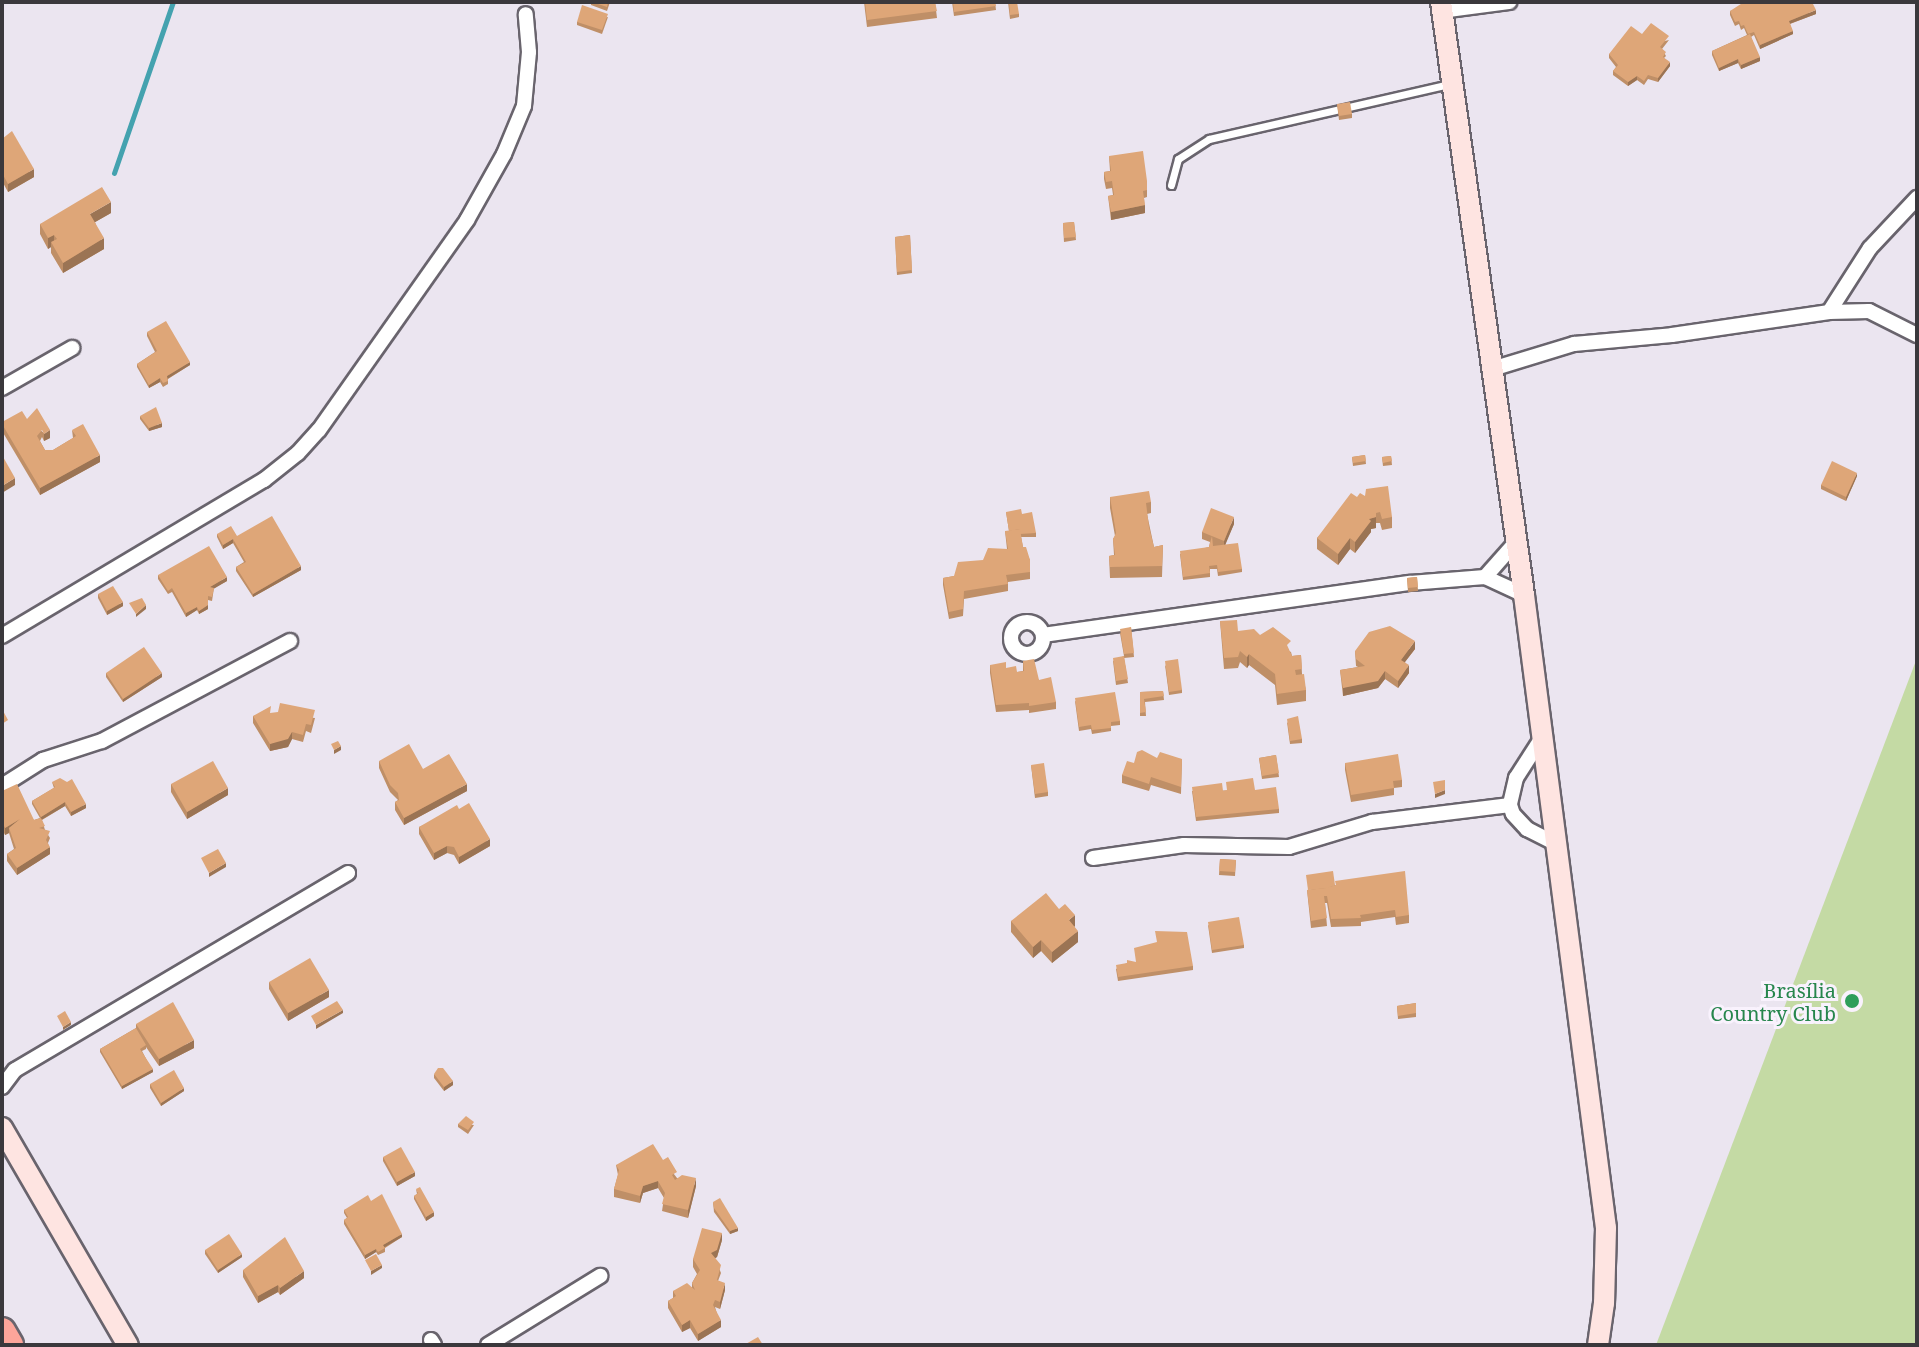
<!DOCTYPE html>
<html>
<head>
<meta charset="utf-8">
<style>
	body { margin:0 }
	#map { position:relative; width:1919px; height:1347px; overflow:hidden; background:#ebe5f0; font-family:"Noto Serif",serif }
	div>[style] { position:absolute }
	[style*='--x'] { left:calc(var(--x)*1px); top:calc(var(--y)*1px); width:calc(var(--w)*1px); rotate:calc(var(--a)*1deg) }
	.green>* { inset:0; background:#c4daa4 }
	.stream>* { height:5px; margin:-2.5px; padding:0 2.5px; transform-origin:2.5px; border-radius:2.5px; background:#44a2af }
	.roads { filter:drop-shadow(2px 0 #69646d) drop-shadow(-2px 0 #69646d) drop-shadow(0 2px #69646d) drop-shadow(0 -2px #69646d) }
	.lane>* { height:7px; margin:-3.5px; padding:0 3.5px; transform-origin:3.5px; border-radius:3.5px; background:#fff }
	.street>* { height:14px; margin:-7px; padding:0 7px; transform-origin:7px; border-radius:7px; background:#fff }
	.street>.ring { margin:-7px; padding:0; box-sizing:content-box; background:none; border:14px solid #fff; border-radius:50% }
	.secondary>* { height:20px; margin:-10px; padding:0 10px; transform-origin:10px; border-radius:10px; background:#fee4e1 }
	.highway>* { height:26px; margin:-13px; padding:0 13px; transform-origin:13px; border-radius:13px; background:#fda59a }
	.wall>* { inset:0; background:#bf8f67 }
	.shaded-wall>* { inset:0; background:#9b7454 }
	.building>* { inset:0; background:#dea678 }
	.dots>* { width:22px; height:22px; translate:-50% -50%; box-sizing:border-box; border:4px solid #f9f2fd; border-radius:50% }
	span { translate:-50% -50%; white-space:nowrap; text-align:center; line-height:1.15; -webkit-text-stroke:6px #f9f2fd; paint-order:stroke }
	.leisure-label { font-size:20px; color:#27864d }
	.right { translate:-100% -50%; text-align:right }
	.frame { position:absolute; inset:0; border:4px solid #3a383c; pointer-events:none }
</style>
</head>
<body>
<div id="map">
	<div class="green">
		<i style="clip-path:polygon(1917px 658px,1917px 1345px,1656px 1345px)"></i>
	</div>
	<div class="stream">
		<i style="--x:114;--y:173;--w:181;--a:-71"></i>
	</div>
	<div class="roads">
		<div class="lane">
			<i style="--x:1171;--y:185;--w:27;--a:-75"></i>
			<i style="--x:1178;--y:159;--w:37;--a:-33"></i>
			<i style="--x:1209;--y:139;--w:247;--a:-12.9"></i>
		</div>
		<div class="street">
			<i style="--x:1442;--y:11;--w:68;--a:-7.7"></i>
			<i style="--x:1829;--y:312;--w:76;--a:-57.4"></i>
			<i style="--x:1870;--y:248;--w:69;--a:-46.8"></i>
			<i style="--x:1492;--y:369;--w:86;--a:-17"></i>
			<i style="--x:1574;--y:344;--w:98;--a:-5.2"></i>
			<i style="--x:1672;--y:335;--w:159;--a:-8.3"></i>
			<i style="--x:1829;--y:312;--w:40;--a:-1.4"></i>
			<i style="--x:1869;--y:311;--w:54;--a:26.6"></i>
			<i style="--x:2;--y:388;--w:81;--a:-29.7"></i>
			<i style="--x:1485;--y:577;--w:47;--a:-48.5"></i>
			<i class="ring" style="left:1011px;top:622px;width:18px;height:18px"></i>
			<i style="--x:1043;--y:635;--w:371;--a:-8.1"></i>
			<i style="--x:1410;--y:583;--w:75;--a:-4.6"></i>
			<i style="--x:1485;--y:577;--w:43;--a:24.8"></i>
			<i style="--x:2;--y:636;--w:305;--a:-30.8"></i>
			<i style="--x:264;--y:480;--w:43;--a:-38.5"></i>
			<i style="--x:298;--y:453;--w:31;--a:-48"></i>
			<i style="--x:319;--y:430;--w:257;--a:-54.8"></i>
			<i style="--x:467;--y:220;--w:76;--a:-60.7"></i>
			<i style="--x:504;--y:154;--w:52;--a:-67.4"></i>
			<i style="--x:524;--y:106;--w:54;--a:-84.7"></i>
			<i style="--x:529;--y:52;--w:38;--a:-95"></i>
			<i style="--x:1543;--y:736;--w:50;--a:122.7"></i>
			<i style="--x:1516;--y:778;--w:28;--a:103"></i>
			<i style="--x:1510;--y:805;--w:9;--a:72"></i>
			<i style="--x:1513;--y:814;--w:21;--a:47"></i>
			<i style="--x:1527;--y:829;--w:30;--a:27"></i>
			<i style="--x:2;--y:786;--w:49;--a:-32.4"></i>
			<i style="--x:43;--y:760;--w:62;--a:-17.9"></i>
			<i style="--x:102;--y:741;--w:213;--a:-28"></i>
			<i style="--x:1093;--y:858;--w:92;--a:-8.1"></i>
			<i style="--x:1184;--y:845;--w:105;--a:1.1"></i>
			<i style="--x:1289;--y:847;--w:87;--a:-16.8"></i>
			<i style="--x:1372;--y:822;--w:139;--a:-7"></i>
			<i style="--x:2;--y:1087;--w:21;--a:-53"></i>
			<i style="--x:15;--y:1070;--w:387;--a:-30.6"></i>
			<i style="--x:431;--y:1340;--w:6;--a:59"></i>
			<i style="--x:488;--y:1345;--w:132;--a:-31.6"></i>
		</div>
		<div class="secondary">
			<i style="--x:1441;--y:2;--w:599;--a:82.03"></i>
			<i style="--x:1524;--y:595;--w:638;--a:82.62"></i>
			<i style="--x:1606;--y:1228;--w:75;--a:91.5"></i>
			<i style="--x:1604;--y:1303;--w:42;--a:98.1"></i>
			<i style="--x:2;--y:1128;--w:251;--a:59.9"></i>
		</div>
		<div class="highway">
			<i style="--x:2;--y:1331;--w:16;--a:60"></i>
		</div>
	</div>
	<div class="wall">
		<i style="clip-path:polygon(591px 2px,610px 2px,607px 11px,591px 5px)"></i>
		<i style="clip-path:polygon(864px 2px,935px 2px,937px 18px,867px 27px)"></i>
		<i style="clip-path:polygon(952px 2px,995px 2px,996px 10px,954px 16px)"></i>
		<i style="clip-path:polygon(1008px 2px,1019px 14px,1019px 17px,1010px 19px)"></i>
		<i style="clip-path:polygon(1760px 3px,1816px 14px,1790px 24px,1793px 34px,1760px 49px,1754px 35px,1751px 37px,1760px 61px,1741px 69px,1738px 63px,1719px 71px,1712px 55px,1712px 51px,1747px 35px,1744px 28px,1741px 30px,1739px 24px,1735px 26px,1730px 15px,1730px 11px)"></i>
		<i style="clip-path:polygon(608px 17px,602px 34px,577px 25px,577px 22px)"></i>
		<i style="clip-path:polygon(1669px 40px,1662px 49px,1666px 56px,1664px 58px,1670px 66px,1658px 82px,1648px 79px,1644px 85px,1637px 80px,1628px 86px,1613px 75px,1613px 71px,1616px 67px,1609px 58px,1609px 54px)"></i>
		<i style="clip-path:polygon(1337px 104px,1352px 114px,1352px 118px,1339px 120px)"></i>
		<i style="clip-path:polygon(2px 139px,34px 177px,8px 192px,2px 181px)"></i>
		<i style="clip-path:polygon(1109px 156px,1147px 190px,1147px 197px,1144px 198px,1145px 213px,1111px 220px,1108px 196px,1113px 195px,1112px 188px,1106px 189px,1104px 179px,1104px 172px,1110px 171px)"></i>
		<i style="clip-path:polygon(111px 213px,95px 222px,104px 249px,63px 273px,51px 253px,51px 247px,48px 249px,40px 234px,40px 224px)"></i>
		<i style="clip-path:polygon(1074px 222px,1076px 240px,1064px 242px,1063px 223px)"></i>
		<i style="clip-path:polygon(910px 235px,912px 273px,897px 275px,895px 237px)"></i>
		<i style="clip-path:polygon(147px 332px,190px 365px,168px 379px,168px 384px,163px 387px,160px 382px,149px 388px,137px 367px,137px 364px,155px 352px,147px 336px)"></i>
		<i style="clip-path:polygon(140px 416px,162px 427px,149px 431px,140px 419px)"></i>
		<i style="clip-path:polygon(27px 419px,50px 438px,44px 441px,42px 437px,40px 441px,45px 450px,53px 450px,73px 438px,72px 430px,100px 462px,40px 495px,2px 431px,2px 422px)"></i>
		<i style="clip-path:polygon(1365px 455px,1366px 464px,1353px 466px,1352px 457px)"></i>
		<i style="clip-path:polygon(1391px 456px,1392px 465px,1383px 466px,1382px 457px)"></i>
		<i style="clip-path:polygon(1857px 476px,1846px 501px,1821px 489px,1821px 485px)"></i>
		<i style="clip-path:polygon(1110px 497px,1151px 502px,1151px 513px,1147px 514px,1154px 547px,1163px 545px,1162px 577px,1110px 578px,1109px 556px,1114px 555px,1113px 539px,1115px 536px,1110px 508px)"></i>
		<i style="clip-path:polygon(1357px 497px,1392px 517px,1392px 528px,1382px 530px,1380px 523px,1376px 523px,1376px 528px,1371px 529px,1371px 532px,1355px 553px,1350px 549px,1338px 565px,1317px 549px,1317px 538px)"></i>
		<i style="clip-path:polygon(1006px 512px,1022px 514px,1036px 533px,1036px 537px,1021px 537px,1023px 547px,1030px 560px,1030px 579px,1008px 582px,1008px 591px,964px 599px,963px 616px,949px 619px,943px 585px,943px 578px,954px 576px,1007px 549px,1005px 531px,1009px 531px)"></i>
		<i style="clip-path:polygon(1234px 524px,1225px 544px,1242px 569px,1242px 572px,1218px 576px,1217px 569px,1210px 569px,1210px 577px,1183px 580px,1180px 554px,1209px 547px,1210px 542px,1202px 539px,1202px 532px)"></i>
		<i style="clip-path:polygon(217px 534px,237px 536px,301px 570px,253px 597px,236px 571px,236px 567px,244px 562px,233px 543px,223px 549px,217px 537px)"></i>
		<i style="clip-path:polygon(158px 575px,227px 581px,214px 588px,212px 601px,208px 600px,208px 609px,199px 614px,197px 610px,186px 617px,172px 592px,168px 594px,158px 579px)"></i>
		<i style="clip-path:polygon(1417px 577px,1418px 591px,1408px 592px,1407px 578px)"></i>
		<i style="clip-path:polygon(98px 594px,123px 606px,107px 615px,98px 598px)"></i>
		<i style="clip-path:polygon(1220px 621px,1238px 631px,1260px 635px,1291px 652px,1292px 656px,1301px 655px,1302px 674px,1306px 690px,1306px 701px,1277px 705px,1275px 685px,1249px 665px,1247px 668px,1240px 662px,1238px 668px,1224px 669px)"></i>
		<i style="clip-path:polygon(1131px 627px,1134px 657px,1124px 658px,1128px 683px,1116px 685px,1113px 661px,1124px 656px,1120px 633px)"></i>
		<i style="clip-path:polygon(1415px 649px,1405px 662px,1409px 673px,1398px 688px,1385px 679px,1378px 688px,1343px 696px,1340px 670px,1358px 667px,1356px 666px,1355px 651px)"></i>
		<i style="clip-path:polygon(1023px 661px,1039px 680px,1056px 702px,1056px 709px,1029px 713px,1029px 710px,996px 712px,990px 673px,990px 665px,1006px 668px,1017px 672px,1023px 671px)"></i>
		<i style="clip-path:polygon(1165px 665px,1182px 690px,1182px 693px,1169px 695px)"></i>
		<i style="clip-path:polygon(106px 673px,162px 677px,123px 702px,106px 677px)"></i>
		<i style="clip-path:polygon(1163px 691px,1164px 700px,1145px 702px,1146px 716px,1140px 716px,1140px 692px)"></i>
		<i style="clip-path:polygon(1075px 701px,1120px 721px,1120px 725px,1111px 726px,1111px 731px,1092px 734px,1091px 729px,1079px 731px)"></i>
		<i style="clip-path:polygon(271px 713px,315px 718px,311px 733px,306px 731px,303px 742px,292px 739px,288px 747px,270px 751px,253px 723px,253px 716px)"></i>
		<i style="clip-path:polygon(1287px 722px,1302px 739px,1302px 743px,1290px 744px)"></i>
		<i style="clip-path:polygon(1276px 755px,1279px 777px,1262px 779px,1259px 758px)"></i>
		<i style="clip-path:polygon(1157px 758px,1182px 759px,1181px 794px,1151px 785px,1149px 791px,1122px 783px,1122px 775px,1134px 763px)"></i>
		<i style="clip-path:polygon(379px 761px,423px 769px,467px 791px,404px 825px,395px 810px,395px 802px,398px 800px,390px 792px,379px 768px)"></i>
		<i style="clip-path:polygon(1345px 763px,1402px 780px,1402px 787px,1394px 788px,1394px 795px,1351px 802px,1345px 770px)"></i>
		<i style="clip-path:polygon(1031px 765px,1048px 792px,1048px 796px,1035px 798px)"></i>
		<i style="clip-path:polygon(52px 782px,86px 808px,71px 816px,65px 806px,42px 820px,45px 830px,50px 838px,48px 843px,50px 854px,17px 875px,7px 861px,7px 854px,14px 849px,9px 833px,5px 835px,2px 829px,2px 791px,34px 820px,40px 818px,32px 804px,32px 801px,54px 788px)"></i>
		<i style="clip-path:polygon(171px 784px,228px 795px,187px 819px,171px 792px)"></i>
		<i style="clip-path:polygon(1255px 790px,1279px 809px,1279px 813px,1196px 821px,1192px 791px)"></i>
		<i style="clip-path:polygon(459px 809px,490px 846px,459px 864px,454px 855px,447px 853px,434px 860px,419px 834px,419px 827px)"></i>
		<i style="clip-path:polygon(1220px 859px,1236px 860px,1235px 876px,1219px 875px)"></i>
		<i style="clip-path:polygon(1335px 885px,1409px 915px,1409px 923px,1396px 925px,1395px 917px,1361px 922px,1361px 926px,1331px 927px,1327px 903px,1325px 903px,1327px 926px,1311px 928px,1307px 890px)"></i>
		<i style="clip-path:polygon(1059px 909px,1075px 926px,1074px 927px,1078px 942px,1052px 963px,1041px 951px,1033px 958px,1011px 932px,1011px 921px)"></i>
		<i style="clip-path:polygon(1208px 925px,1244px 945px,1244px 948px,1212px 953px)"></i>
		<i style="clip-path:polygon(1135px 962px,1193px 966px,1193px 970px,1118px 981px,1116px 969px,1127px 963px)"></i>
		<i style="clip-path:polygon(269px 982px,329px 997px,288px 1021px,269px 989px)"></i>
		<i style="clip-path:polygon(1416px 1003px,1416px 1017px,1398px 1019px,1397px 1006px)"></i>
		<i style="clip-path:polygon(136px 1024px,194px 1048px,159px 1066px,146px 1047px,146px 1049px,142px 1051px,153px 1072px,122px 1089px,100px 1052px,100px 1049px,136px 1028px)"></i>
		<i style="clip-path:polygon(434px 1074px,453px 1085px,444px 1091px,434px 1078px)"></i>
		<i style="clip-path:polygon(150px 1084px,184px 1091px,161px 1106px,150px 1088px)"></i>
		<i style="clip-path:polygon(458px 1124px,474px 1125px,468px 1134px,458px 1127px)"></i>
		<i style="clip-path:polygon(383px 1157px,415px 1176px,397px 1186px,383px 1161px)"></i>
		<i style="clip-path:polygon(663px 1160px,677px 1178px,696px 1186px,688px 1218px,662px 1211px,664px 1198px,658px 1188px,643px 1193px,640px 1203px,614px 1197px,614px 1189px,618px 1175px,616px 1165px)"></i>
		<i style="clip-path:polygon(416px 1189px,434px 1216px,426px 1221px,414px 1199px,414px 1196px,417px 1194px)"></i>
		<i style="clip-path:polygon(371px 1201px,402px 1237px,385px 1248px,385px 1252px,378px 1255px,376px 1252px,365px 1259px,344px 1224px,344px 1220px,347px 1218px,344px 1213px,344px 1210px)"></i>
		<i style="clip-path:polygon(713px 1202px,738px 1231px,730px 1234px,714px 1212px)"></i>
		<i style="clip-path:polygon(722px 1240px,717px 1257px,715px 1258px,721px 1273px,718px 1281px,725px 1290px,720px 1309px,715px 1307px,721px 1327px,698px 1341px,690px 1328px,682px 1332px,668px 1308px,668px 1301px,673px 1298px,673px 1291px,692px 1287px,692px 1283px,697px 1274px,693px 1267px,693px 1259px)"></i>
		<i style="clip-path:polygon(205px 1250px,242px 1257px,218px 1273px,205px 1254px)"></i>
		<i style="clip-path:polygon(243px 1270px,304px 1278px,280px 1295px,278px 1292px,258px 1303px,243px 1277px)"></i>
	</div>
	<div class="shaded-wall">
		<i style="clip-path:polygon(1816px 10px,1816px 14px,1789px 24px,1789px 21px)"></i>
		<i style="clip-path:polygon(1793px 31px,1793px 34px,1760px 49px,1760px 45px)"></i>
		<i style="clip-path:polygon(1760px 57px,1760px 61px,1741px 69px,1741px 65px)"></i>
		<i style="clip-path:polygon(1738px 59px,1738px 63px,1719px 71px,1719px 68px)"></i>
		<i style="clip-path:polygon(1670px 62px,1670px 66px,1658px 82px,1658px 78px)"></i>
		<i style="clip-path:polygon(1637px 76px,1637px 80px,1628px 86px,1628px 82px)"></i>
		<i style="clip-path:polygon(34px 169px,34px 177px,8px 192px,8px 184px)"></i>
		<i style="clip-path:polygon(111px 202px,111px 213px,90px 225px,90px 214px)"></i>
		<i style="clip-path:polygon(1145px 205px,1145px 213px,1111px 220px,1111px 212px)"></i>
		<i style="clip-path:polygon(54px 235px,54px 246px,51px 242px,51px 247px,48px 249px,48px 238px)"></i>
		<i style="clip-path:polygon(104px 238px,104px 249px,63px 273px,63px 263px)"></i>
		<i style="clip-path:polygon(190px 362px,190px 365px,167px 379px,167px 376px)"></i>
		<i style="clip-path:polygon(160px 378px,160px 382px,149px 388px,149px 385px)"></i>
		<i style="clip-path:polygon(162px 423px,162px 427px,149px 431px,149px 428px)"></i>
		<i style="clip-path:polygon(50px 430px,50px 438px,44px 441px,44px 434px)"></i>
		<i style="clip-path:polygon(100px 455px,100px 462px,40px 495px,40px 488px)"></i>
		<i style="clip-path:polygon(1857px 473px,1857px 476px,1846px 501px,1846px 497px)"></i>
		<i style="clip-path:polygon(15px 478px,15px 485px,2px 493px,2px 486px)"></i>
		<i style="clip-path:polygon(1234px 517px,1234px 524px,1224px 548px,1224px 541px)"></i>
		<i style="clip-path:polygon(1376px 517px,1376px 528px,1371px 529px,1371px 532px,1355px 553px,1355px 542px,1369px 519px)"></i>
		<i style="clip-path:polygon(1350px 538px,1350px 549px,1338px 565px,1338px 554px)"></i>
		<i style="clip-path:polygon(233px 539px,233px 543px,223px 549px,223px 545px)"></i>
		<i style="clip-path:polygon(301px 566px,301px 570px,253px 597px,253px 594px)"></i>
		<i style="clip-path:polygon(227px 577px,227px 581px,210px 591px,210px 587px)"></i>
		<i style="clip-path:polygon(123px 602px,123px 606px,107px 615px,107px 611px)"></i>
		<i style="clip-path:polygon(146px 605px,146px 609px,136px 617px,136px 614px)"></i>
		<i style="clip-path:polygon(208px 605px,208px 609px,199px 614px,199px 611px)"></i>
		<i style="clip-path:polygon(197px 607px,197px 610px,186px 617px,186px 613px)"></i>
		<i style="clip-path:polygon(1415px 641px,1415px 649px,1401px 667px,1401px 660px)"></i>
		<i style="clip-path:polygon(1249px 654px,1249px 665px,1247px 668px,1247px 657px)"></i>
		<i style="clip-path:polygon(1409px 665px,1409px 673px,1398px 688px,1398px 681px)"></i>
		<i style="clip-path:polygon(1385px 671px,1385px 679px,1378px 688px,1343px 696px,1343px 688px)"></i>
		<i style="clip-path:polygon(162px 673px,162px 677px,123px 702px,123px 699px)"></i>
		<i style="clip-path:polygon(292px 732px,292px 739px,288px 747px,270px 751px,270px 744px)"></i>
		<i style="clip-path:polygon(341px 746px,341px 750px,334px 754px,334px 750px)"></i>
		<i style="clip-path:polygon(467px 784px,467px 791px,404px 825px,404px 818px)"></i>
		<i style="clip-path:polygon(228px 788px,228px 795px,187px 819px,187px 812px)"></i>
		<i style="clip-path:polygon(1445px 790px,1445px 794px,1435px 798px,1435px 794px)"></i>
		<i style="clip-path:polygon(65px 802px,65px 806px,41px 820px,41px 817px)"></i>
		<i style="clip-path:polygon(86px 804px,86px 808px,71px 816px,71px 812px)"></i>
		<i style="clip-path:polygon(20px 819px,9px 828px,9px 833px,5px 835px,5px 828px)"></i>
		<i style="clip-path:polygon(490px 839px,490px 846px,459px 864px,459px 857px)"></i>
		<i style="clip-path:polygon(447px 846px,447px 853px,434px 860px,434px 853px)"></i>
		<i style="clip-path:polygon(50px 847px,50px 854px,17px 875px,17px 868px)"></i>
		<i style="clip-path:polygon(226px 863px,226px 867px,209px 877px,209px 873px)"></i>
		<i style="clip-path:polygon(1075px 915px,1075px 926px,1069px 931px,1069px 920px)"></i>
		<i style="clip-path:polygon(1078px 931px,1078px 942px,1052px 963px,1052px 952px)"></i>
		<i style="clip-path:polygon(1041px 940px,1041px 951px,1033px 958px,1033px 947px)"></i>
		<i style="clip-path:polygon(329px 990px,329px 997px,288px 1021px,288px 1013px)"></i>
		<i style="clip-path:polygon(343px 1010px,343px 1013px,316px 1029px,316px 1025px)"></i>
		<i style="clip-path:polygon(71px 1022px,71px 1025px,63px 1030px,63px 1027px)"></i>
		<i style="clip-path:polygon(194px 1040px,194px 1048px,159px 1066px,159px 1059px)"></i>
		<i style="clip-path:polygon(153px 1069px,153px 1072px,122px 1089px,122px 1086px)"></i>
		<i style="clip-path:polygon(453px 1081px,453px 1085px,444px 1091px,444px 1087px)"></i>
		<i style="clip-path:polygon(184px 1088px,184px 1091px,161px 1106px,161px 1103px)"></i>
		<i style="clip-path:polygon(415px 1172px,415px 1176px,397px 1186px,397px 1182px)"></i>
		<i style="clip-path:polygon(696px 1178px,696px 1186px,688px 1218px,688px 1210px)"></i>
		<i style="clip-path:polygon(658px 1181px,658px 1188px,643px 1193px,640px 1203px,640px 1196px,643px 1186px)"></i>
		<i style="clip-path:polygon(434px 1212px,434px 1216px,426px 1221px,426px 1217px)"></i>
		<i style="clip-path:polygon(738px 1228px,738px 1231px,730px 1234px,730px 1231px)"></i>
		<i style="clip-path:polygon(722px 1233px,722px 1240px,717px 1257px,711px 1261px,711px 1253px)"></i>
		<i style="clip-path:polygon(402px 1234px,402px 1237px,383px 1248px,383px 1245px)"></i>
		<i style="clip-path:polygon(376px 1249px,376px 1252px,365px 1259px,365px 1255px)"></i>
		<i style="clip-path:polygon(242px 1254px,242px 1257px,218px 1273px,218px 1270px)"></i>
		<i style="clip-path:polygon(382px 1265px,382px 1268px,371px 1275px,371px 1271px)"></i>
		<i style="clip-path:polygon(304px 1271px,304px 1278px,280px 1295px,280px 1288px)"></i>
		<i style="clip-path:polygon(725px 1283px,725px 1290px,720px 1309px,720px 1302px)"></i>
		<i style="clip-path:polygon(278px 1285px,278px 1292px,258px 1303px,258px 1296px)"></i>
		<i style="clip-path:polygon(690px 1320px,690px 1328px,682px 1332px,682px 1325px)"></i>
		<i style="clip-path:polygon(721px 1320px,721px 1327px,698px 1341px,698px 1334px)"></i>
	</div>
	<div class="building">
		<i style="clip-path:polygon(592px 2px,608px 2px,607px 7px)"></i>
		<i style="clip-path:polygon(865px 2px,935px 2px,937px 11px,867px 20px)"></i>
		<i style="clip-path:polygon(953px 2px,995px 2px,996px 6px,954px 12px)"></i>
		<i style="clip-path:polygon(1009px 2px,1017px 2px,1019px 14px,1010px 15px)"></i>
		<i style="clip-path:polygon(1744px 2px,1760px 2px,1760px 3px,1763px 2px,1812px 2px,1816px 10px,1789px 21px,1793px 31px,1760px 45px,1754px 32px,1748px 34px,1744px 25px,1741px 26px,1739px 21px,1735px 22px,1730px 11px)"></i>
		<i style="clip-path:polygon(582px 5px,608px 14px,602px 30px,577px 22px)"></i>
		<i style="clip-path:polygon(1651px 23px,1669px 36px,1660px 47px,1666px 52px,1663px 57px,1670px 62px,1658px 78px,1648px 75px,1644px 81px,1637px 76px,1628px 82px,1613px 71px,1618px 65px,1609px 54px,1631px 26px,1642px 34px)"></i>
		<i style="clip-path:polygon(1750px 34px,1760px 57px,1741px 65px,1738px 59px,1719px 68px,1712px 51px)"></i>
		<i style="clip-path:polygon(1350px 102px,1352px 114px,1339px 116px,1337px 104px)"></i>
		<i style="clip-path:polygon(12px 131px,34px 169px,8px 184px,2px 173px,2px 139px)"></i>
		<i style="clip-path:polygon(1143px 151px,1147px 181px,1147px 190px,1143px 191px,1145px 205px,1111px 212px,1108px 196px,1114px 195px,1112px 181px,1106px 182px,1104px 172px,1111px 171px,1109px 156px)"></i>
		<i style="clip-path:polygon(102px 187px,111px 202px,90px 214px,104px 238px,63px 263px,51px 242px,57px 239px,54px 235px,48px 238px,40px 224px)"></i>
		<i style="clip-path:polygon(1074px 222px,1076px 237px,1064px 238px,1063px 223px)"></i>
		<i style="clip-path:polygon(910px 235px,912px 270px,897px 272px,895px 237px)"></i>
		<i style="clip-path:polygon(166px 321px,190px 362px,167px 376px,168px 381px,163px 383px,160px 378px,149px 385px,137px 364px,157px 351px,147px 332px)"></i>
		<i style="clip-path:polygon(156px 407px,162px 423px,149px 428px,140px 416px)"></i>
		<i style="clip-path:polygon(37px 408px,50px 430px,44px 434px,42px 430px,37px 436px,45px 450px,53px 450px,76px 436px,72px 430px,83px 424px,100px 455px,40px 488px,2px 424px,2px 422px,22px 411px,27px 419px)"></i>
		<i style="clip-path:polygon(2px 455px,15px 478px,2px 486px)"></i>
		<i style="clip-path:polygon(1365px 455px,1366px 461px,1353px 463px,1352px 457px)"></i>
		<i style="clip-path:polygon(1391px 456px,1392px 461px,1383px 463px,1382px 457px)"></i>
		<i style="clip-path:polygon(1832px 461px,1857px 473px,1846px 497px,1821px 485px)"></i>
		<i style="clip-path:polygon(1388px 486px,1392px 517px,1382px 519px,1380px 512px,1376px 513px,1376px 517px,1369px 519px,1371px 521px,1355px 542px,1350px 538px,1338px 554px,1317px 538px,1351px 493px,1357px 497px,1360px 493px,1365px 496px,1366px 489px)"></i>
		<i style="clip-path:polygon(1149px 491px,1151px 502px,1146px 503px,1149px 527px,1154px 547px,1163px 545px,1162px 566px,1110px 567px,1109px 556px,1115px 555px,1113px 539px,1116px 533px,1110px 497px)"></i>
		<i style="clip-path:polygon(1211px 508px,1234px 517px,1224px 541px,1202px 532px)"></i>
		<i style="clip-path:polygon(1021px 509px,1022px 514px,1032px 512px,1036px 533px,1020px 534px,1020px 529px,1009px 531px,1006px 512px)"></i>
		<i style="clip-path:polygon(272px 516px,301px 566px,253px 594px,236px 567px,246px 562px,233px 539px,223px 545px,217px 534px,231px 526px,237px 536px)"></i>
		<i style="clip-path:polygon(1020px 529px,1023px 547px,1026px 547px,1030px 560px,1030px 572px,1006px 575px,1008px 584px,964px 591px,963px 609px,949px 612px,943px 578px,954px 576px,958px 562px,983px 560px,988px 548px,1008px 549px,1005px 531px)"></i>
		<i style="clip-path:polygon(1212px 536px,1213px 546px,1238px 543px,1242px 569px,1218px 572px,1217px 565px,1209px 566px,1210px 573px,1183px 577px,1180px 551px,1209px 547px)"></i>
		<i style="clip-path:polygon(209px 546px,227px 577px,210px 587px,214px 588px,212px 597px,208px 596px,208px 605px,199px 611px,197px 607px,186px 613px,172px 588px,168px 591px,158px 575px)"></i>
		<i style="clip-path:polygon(1417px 577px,1418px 587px,1408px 588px,1407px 578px)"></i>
		<i style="clip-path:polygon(113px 586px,123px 602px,107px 611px,98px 594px)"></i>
		<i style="clip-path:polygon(142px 598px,146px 605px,136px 614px,129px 603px)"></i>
		<i style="clip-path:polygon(1237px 620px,1238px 631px,1254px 629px,1260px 635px,1273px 627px,1291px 641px,1287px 645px,1292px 656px,1301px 655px,1302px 669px,1295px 670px,1296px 675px,1304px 674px,1306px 690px,1277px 694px,1275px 674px,1249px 654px,1247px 657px,1240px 651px,1238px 657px,1224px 658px,1220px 621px)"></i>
		<i style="clip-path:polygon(1390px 626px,1415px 641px,1401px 660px,1409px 665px,1398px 681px,1385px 671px,1378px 681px,1343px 688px,1340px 670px,1365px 666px,1356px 659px,1355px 651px,1369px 632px)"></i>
		<i style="clip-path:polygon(1131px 627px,1134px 653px,1124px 654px,1120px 629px)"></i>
		<i style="clip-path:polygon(144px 647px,162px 673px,123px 699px,106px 673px)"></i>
		<i style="clip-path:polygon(1124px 656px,1128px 679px,1116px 681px,1113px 658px)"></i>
		<i style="clip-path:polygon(1034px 659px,1039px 680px,1051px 677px,1056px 702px,1029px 706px,1029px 703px,996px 705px,990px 665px,1006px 662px,1006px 668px,1016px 666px,1017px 672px,1024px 671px,1023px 661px)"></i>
		<i style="clip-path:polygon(1178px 659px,1182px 690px,1169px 692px,1165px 661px)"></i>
		<i style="clip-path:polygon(1163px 691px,1164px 696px,1144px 699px,1146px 712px,1140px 713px,1140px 692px)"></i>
		<i style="clip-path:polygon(1115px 692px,1120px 721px,1111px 722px,1111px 728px,1092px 730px,1091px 725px,1079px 727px,1075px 698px)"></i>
		<i style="clip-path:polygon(280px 703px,315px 710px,311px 725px,306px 724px,303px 735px,292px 732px,288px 739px,270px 744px,253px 716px,271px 706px,270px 713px,278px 712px)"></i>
		<i style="clip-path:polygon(2px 709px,8px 720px,2px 724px)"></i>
		<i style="clip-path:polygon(1298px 716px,1302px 739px,1290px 741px,1287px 719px)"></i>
		<i style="clip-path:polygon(338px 741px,341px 746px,334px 750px,331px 744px)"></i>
		<i style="clip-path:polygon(409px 744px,423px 769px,449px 754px,467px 784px,404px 818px,395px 802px,399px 800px,398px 793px,390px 785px,379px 761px)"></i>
		<i style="clip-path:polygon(1142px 750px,1157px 758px,1160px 752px,1182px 759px,1181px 787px,1151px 777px,1149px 784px,1122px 775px,1127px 761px,1134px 763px,1137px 752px)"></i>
		<i style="clip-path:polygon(1398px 754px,1402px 780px,1393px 781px,1394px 788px,1351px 795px,1345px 763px)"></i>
		<i style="clip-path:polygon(1276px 755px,1279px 773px,1262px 776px,1259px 758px)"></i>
		<i style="clip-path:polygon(213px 761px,228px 788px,187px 812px,171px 784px)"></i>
		<i style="clip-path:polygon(1044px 763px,1048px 792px,1035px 794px,1031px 765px)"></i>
		<i style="clip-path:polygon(60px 778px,67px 782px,72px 779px,86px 804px,71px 812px,65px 802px,41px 817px,32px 801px,55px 787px,52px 782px)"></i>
		<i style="clip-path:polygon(1253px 778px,1255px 790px,1276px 787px,1279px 809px,1196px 817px,1192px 787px,1222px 783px,1223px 791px,1227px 790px,1226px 782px)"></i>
		<i style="clip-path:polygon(1445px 780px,1445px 790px,1435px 794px,1433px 782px)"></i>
		<i style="clip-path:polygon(17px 784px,34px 820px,41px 818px,45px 826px,39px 828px,50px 831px,46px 840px,50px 847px,17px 868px,7px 854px,16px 848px,9px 828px,20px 819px,5px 828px,2px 822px,2px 791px)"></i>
		<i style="clip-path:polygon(469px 803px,490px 839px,459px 857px,454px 847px,447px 846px,434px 853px,419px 827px,457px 805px,459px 809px)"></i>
		<i style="clip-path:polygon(218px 849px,226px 863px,209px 873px,201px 858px)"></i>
		<i style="clip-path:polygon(1220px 859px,1236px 860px,1235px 872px,1219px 871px)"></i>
		<i style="clip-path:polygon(1333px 871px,1335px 885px,1328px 888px,1308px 890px,1306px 875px)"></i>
		<i style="clip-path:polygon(1405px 871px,1409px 915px,1396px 917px,1395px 910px,1360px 915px,1361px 918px,1331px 919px,1327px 896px,1324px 896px,1327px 918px,1311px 921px,1307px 890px,1326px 888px,1336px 885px,1335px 881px)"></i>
		<i style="clip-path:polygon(1046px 893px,1059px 909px,1065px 904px,1075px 915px,1069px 920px,1078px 931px,1052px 952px,1041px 940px,1033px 947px,1011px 921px)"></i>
		<i style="clip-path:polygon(1239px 917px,1244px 945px,1212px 950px,1208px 922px)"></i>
		<i style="clip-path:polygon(1155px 931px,1187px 932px,1193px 966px,1118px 977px,1116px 965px,1127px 963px,1127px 960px,1136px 962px,1134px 948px,1157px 942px)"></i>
		<i style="clip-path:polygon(310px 958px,329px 990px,288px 1013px,269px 982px)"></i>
		<i style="clip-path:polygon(337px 1001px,343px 1010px,316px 1025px,311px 1016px)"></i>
		<i style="clip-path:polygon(173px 1002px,194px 1040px,159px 1059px,136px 1024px)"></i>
		<i style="clip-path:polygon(1416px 1003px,1416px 1013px,1398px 1016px,1397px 1006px)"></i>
		<i style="clip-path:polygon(65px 1011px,71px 1022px,63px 1027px,57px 1016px)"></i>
		<i style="clip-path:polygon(136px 1028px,146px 1045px,140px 1049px,153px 1069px,122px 1086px,100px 1049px)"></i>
		<i style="clip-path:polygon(438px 1068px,443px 1068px,453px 1081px,444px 1087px,434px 1074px)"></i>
		<i style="clip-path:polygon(174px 1070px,184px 1088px,161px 1103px,150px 1084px)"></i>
		<i style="clip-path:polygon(466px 1116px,474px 1122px,468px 1130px,458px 1124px)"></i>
		<i style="clip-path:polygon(653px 1144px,663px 1160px,668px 1157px,677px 1172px,672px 1175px,675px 1180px,682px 1175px,696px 1178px,688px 1210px,662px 1204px,665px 1193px,658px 1181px,643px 1186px,640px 1196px,614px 1189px,619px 1170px,616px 1165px)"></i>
		<i style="clip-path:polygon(401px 1147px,415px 1172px,397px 1182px,383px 1157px)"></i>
		<i style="clip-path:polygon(420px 1187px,434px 1212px,426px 1217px,414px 1196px,418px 1193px,416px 1189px)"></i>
		<i style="clip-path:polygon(382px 1194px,402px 1234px,383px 1245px,385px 1248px,378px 1252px,376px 1249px,365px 1255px,344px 1220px,348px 1217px,344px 1210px,368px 1195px,371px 1201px)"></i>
		<i style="clip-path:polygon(720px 1198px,738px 1228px,730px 1231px,714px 1208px,713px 1202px)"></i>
		<i style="clip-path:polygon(702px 1228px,722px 1233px,717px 1250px,711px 1253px,721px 1265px,717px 1280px,725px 1283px,720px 1302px,715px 1300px,713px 1305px,721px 1320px,698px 1334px,690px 1320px,682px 1325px,668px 1301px,676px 1296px,673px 1291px,687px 1283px,695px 1290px,692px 1283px,700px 1270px,693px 1259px)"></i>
		<i style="clip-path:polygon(229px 1234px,242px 1254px,218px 1270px,205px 1250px)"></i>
		<i style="clip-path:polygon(285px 1237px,304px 1271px,280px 1288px,278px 1285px,258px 1296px,243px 1270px)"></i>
		<i style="clip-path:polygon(376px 1254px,382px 1265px,371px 1271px,365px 1260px)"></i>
		<i style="clip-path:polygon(758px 1337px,763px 1345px,744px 1345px)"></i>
	</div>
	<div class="dots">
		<i style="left:1852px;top:1001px;background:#2e9e5b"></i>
	</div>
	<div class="leisure-label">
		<span class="right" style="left:1836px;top:1002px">Brasília<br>Country Club</span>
	</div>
	<div class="frame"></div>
</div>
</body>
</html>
